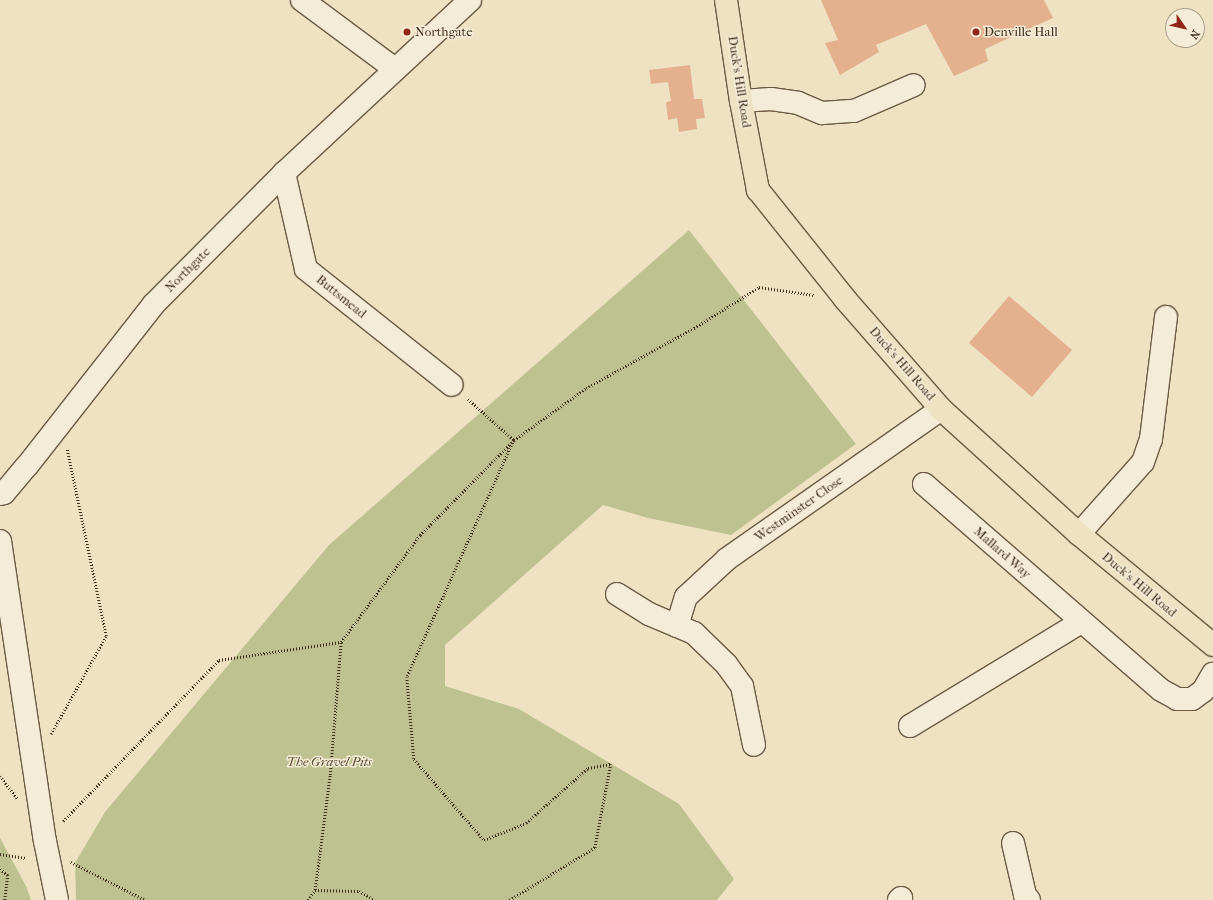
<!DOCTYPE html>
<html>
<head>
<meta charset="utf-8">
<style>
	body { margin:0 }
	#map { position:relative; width:1213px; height:900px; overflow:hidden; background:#efe2c3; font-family:"IM FELL French Canon",serif }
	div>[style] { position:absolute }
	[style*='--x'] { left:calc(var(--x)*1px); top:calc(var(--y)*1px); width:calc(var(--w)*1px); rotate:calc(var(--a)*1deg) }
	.green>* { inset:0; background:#bec290 }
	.building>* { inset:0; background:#e4b08e }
	.path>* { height:2.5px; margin-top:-1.25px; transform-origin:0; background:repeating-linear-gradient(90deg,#3f2e19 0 1px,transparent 0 3px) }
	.roads { filter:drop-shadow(1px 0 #6b5b44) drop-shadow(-1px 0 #6b5b44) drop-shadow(0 1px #6b5b44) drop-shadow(0 -1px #6b5b44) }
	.minor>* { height:22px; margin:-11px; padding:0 11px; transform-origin:11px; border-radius:11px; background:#f5ecd8 }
	.major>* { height:22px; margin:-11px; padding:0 11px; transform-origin:11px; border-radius:11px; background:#efe2c3 }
	.dots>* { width:11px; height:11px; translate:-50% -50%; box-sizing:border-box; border:2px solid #f5ecd8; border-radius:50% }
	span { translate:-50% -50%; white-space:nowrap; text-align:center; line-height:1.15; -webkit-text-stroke:3px #f5ecd8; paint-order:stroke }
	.poi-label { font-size:13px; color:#3f2e19 }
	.left { translate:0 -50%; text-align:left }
	.street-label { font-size:13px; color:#3f2e19 }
	.park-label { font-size:13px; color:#584c31; font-style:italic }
	.north { position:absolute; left:1165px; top:8px; width:40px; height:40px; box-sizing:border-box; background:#f5ecd8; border:1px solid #aca08c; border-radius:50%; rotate:124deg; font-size:11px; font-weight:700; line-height:16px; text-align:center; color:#3f2e19 }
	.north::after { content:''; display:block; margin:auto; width:14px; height:18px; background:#8f2418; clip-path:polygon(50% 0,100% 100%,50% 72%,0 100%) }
</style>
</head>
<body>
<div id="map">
	<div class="green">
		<i style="clip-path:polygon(689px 230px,856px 444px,731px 535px,648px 518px,603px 505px,445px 645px,445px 686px,519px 709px,679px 804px,734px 879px,717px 900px,76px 900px,75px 863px,105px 812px,329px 545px)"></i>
		<i style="clip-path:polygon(0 838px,26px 886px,31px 900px,0 900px)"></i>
	</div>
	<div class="building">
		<i style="clip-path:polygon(821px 0,1044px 0,1053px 18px,985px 49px,988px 61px,954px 76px,926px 24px,876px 45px,879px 52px,840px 75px,825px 43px,838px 40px)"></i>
		<i style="clip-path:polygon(690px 65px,694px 99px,702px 99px,705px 118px,696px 119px,697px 129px,679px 132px,677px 118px,668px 120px,666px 102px,671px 101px,668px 82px,651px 84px,649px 70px)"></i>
		<i style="clip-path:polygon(1009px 296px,1072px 350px,1032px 397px,969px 343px)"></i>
	</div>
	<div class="path">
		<i style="--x:468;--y:399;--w:62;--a:41.7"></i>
		<i style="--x:514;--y:440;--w:260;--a:114.3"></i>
		<i style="--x:407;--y:677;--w:82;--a:85.1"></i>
		<i style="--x:414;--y:759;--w:107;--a:49.2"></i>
		<i style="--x:484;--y:840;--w:45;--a:-22"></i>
		<i style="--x:526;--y:823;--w:83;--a:-41.6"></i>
		<i style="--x:588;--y:768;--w:23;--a:-10"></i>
		<i style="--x:611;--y:764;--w:86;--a:100.8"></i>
		<i style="--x:595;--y:848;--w:100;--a:148.5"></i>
		<i style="--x:51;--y:734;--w:112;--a:-60.7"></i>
		<i style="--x:106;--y:636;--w:191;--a:-101.8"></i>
		<i style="--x:0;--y:776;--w:28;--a:52"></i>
		<i style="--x:63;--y:821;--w:224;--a:-45.9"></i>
		<i style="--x:219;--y:660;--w:123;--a:-8.4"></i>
		<i style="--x:0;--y:854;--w:26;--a:9"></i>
		<i style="--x:71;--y:862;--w:83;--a:27.2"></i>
		<i style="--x:0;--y:869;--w:10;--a:37"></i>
		<i style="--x:8;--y:875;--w:25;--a:97"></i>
		<i style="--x:315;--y:890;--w:44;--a:1.3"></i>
		<i style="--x:359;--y:891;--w:18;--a:29"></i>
		<i style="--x:308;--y:900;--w:12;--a:-55"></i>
		<i style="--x:315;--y:890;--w:116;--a:-82.6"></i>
		<i style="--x:330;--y:775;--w:133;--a:-85.3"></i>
		<i style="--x:341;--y:642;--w:133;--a:-53.6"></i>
		<i style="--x:420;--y:535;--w:134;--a:-45.3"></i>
		<i style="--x:514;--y:440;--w:89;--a:-35.8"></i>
		<i style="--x:586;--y:388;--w:124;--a:-29.1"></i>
		<i style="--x:694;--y:328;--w:77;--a:-32.2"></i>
		<i style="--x:759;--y:287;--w:56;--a:8.3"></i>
	</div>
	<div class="roads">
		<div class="minor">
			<i style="--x:302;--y:0;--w:116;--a:36.6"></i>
			<i style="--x:741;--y:101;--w:30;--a:-4"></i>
			<i style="--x:771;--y:99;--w:27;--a:8"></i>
			<i style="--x:798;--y:103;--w:26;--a:23"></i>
			<i style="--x:822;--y:113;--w:32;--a:-4"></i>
			<i style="--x:854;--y:111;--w:65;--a:-23.4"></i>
			<i style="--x:284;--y:173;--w:98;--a:77.1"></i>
			<i style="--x:306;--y:269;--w:186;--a:38.5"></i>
			<i style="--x:924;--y:484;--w:314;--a:41"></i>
			<i style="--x:1161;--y:690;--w:18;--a:29"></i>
			<i style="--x:1177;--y:699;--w:15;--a:0"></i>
			<i style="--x:1192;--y:699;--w:14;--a:-36"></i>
			<i style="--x:1203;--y:691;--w:20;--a:-60"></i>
			<i style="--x:0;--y:494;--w:4;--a:-14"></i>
			<i style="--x:4;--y:493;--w:35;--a:-50"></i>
			<i style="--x:27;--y:466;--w:206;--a:-51.9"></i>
			<i style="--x:154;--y:304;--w:185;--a:-45.2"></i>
			<i style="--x:284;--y:173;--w:254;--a:-42.9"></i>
			<i style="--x:1079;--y:534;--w:96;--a:-48.4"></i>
			<i style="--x:1143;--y:462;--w:24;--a:-71"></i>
			<i style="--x:1151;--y:439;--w:123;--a:-83"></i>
			<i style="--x:0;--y:541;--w:303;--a:81.5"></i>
			<i style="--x:45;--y:841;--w:60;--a:78.5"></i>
			<i style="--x:617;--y:594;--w:38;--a:32"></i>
			<i style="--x:649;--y:614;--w:49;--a:22.9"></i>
			<i style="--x:694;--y:633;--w:45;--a:44.1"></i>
			<i style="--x:726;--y:664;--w:27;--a:54"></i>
			<i style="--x:742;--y:686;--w:60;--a:78.5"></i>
			<i style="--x:677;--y:626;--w:30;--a:-73"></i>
			<i style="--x:686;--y:597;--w:56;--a:-42.8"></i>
			<i style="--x:727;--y:559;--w:261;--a:-35"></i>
			<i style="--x:910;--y:726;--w:200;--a:-31.3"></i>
			<i style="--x:1013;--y:843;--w:53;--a:77"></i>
			<i style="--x:1025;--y:895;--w:6;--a:51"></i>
			<i style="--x:899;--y:900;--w:3;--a:-45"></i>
		</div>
		<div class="major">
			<i style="--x:726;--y:0;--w:102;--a:81.6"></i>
			<i style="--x:741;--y:101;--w:91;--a:79.2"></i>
			<i style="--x:758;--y:190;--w:139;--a:51.4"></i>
			<i style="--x:845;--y:299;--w:146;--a:48.9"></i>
			<i style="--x:941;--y:409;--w:186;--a:42.2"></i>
			<i style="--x:1079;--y:534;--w:174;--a:39.6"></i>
		</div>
	</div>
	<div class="dots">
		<i style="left:407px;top:32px;background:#8f2418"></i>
		<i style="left:976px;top:32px;background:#8f2418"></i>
	</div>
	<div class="poi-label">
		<span class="left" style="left:415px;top:32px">Northgate</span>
		<span class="left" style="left:984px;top:32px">Denville Hall</span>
	</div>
	<div class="street-label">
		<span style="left:739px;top:82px;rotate:81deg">Duck's Hill Road</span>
		<span style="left:188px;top:270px;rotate:-45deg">Northgate</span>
		<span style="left:341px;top:297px;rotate:39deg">Buttsmead</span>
		<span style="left:902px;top:364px;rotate:49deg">Duck's Hill Road</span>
		<span style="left:799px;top:509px;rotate:-35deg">Westminster Close</span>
		<span style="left:1002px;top:553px;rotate:41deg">Mallard Way</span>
		<span style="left:1139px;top:585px;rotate:40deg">Duck's Hill Road</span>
	</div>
	<div class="park-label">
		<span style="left:329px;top:762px">The Gravel Pits</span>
	</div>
	<div class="north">N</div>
</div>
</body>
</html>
